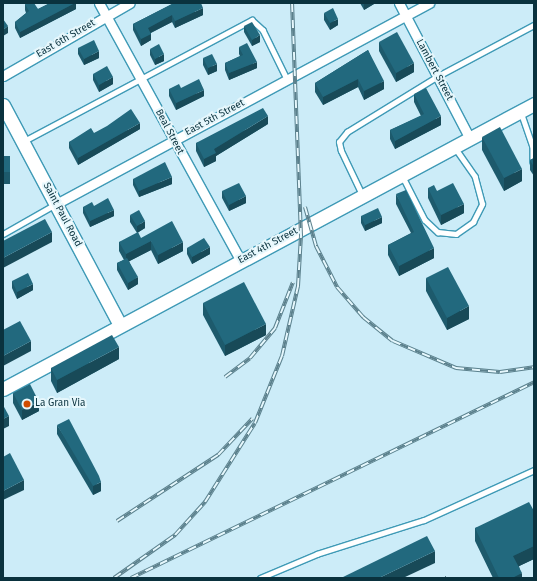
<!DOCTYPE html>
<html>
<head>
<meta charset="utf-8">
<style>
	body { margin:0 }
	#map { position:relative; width:537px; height:581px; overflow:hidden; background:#ccecf8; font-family:"Fira Sans",sans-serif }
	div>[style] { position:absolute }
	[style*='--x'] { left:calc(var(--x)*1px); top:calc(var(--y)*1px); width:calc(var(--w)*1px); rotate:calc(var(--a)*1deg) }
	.roads { filter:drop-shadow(1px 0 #3f9ab6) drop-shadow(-1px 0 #3f9ab6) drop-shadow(0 1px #3f9ab6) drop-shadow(0 -1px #3f9ab6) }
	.lane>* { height:4.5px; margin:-2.25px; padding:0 2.25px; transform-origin:2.25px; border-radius:2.25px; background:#fff }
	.street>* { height:9px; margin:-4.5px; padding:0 4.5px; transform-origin:4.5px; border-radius:4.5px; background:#fff }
	.secondary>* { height:13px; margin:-6.5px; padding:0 6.5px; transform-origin:6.5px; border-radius:6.5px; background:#fff }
	.rail>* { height:4px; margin-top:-2px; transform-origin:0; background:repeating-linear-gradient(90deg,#e6f7fc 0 8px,#5b808c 0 16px); box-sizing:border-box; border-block:1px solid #5b808c }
	.wall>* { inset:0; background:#1d5a6c }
	.shaded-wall>* { inset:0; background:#184a58 }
	.building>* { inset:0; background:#22697e }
	.dots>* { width:11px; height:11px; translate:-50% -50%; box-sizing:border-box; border:2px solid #e6f7fc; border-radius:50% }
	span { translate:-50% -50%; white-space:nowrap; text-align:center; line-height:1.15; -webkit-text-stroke:4px #e6f7fc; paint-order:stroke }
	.street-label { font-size:10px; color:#0a323e }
	.poi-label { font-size:10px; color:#0a323e }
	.left { translate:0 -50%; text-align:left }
	.frame { position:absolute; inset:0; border:4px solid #0a323e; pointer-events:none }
</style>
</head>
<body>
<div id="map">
	<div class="roads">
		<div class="lane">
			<i style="--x:521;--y:112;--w:36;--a:71"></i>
			<i style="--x:533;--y:146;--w:16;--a:90"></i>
			<i style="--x:24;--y:141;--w:258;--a:-28"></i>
			<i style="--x:252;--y:20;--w:15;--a:42"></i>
			<i style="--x:263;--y:30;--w:55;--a:63.9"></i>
			<i style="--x:403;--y:177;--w:48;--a:62.9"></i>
			<i style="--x:425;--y:220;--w:18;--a:43"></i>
			<i style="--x:438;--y:232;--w:18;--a:6"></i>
			<i style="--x:456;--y:234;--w:21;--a:-35"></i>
			<i style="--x:473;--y:222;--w:20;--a:-63"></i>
			<i style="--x:482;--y:204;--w:28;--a:-105"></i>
			<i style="--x:475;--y:177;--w:35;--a:-125"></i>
			<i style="--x:362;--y:195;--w:49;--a:-115.5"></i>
			<i style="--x:341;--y:151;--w:9;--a:-103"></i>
			<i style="--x:339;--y:142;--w:13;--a:-51"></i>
			<i style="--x:347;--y:132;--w:107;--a:-31.6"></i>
			<i style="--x:438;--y:76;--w:109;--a:-28"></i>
			<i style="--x:3;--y:234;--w:59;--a:-29.6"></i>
			<i style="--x:260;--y:578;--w:62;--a:-22.8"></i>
			<i style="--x:317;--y:554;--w:112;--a:-17.6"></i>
			<i style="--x:424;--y:520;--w:121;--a:-24.4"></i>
		</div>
		<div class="street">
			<i style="--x:99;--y:3;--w:293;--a:61.2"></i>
			<i style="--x:399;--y:3;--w:151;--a:62.4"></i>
			<i style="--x:3;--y:76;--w:146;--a:-29.9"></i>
			<i style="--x:56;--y:204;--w:424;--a:-28.3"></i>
		</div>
		<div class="secondary">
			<i style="--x:3;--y:105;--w:249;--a:62"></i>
			<i style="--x:3;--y:389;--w:603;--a:-28.22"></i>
		</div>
	</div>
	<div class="rail">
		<i style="--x:305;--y:207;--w:41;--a:74.2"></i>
		<i style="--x:316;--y:246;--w:46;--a:62.9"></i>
		<i style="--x:337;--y:287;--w:40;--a:49"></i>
		<i style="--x:363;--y:317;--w:38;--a:39"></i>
		<i style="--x:393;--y:341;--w:69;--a:23.2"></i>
		<i style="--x:456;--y:368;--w:44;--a:5.2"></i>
		<i style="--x:500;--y:372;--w:34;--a:-8"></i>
		<i style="--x:225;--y:377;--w:31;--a:-37"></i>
		<i style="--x:250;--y:358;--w:39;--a:-50"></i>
		<i style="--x:275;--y:328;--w:49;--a:-68.6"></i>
		<i style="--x:117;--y:521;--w:121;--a:-33.2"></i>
		<i style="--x:218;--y:455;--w:50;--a:-46.6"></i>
		<i style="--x:114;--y:578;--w:75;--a:-35.2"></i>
		<i style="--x:175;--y:535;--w:45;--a:-47.7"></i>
		<i style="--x:205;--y:502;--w:93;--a:-57.7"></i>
		<i style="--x:255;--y:423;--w:72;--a:-68.1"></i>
		<i style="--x:282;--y:356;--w:72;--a:-77.1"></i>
		<i style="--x:298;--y:286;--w:50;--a:-86.6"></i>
		<i style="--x:301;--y:236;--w:233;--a:-92.2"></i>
		<i style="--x:131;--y:578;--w:448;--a:-25.9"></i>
		<i style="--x:445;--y:578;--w:1;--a:0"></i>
	</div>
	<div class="wall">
		<i style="clip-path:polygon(47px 3px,76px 3px,76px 9px,20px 38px,15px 28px,15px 22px,26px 13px,25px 10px,25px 4px,38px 9px,48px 4px)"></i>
		<i style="clip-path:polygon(174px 3px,203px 15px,175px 28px,172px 22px,151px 33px,151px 40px,141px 46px,133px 30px,133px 24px)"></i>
		<i style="clip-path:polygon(360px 3px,374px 3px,374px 4px,364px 10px)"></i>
		<i style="clip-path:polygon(324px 13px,338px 25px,330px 30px,324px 20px)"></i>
		<i style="clip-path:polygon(244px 26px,260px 42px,252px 46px,244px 32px)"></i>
		<i style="clip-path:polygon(379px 42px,414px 72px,396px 82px,379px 51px)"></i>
		<i style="clip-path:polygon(239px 47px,257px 68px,229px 80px,225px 70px,225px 63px,240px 56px,239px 54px)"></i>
		<i style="clip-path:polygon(78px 48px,99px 58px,84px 65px,78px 54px)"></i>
		<i style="clip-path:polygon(150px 49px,164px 61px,155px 65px,150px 55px)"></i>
		<i style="clip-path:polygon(368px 50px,384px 89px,364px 100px,358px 87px,323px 105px,315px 92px,315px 83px)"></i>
		<i style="clip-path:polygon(203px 58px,217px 71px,208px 75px,203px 65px)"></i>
		<i style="clip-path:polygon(93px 74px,113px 84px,99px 92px,93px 80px)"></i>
		<i style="clip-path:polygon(181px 88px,204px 96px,176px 110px,169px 96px,169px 89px)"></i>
		<i style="clip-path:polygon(414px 94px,441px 125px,395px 149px,390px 139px,390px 130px,421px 116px,414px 102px)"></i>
		<i style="clip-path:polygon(268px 124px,216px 156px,216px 161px,204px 167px,196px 151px,196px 143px)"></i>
		<i style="clip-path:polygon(140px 129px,78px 165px,69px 148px,69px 142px,94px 133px)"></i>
		<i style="clip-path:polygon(482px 137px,522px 181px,504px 191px,482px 150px)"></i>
		<i style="clip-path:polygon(3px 156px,10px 156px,10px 184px,3px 184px)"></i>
		<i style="clip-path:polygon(534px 158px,534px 176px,530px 170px,530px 160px)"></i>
		<i style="clip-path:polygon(133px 179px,172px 184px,139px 197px,133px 185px)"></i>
		<i style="clip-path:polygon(428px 188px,437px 191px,464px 213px,441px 225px,428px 198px)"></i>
		<i style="clip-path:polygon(222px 191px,246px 203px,229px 211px,222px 198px)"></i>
		<i style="clip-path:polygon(396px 194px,434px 258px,399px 276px,388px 255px,388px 245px,411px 233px,396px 204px)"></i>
		<i style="clip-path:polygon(94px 206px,114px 216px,90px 227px,83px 213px,83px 207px)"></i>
		<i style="clip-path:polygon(130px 215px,145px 228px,137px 233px,130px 222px)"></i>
		<i style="clip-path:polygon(361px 216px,382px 223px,365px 231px,361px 223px)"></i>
		<i style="clip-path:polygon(141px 238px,183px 251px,158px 264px,151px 250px,129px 261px,138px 284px,128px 290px,117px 270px,117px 263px,124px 260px,119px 251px,119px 242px)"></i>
		<i style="clip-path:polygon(187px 248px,210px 254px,192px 264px,187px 254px)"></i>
		<i style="clip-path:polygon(426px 278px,469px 319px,447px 330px,426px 291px)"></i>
		<i style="clip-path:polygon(12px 281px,33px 290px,17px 299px,12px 288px)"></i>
		<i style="clip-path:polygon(203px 303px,266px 335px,225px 356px,203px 315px)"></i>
		<i style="clip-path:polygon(119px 359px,57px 393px,51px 381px,51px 368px)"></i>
		<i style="clip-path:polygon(13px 393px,39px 411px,22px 420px,13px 403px)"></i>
		<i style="clip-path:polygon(57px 425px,101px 491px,93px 495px,57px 434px)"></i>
		<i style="clip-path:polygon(534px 511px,534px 559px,519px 566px,522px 578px,493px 578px,475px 541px,475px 528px)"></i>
	</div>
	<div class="shaded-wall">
		<i style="clip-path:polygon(75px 3px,76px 3px,76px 9px,20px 38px,20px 32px)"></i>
		<i style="clip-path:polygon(364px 3px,374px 3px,374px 4px,364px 10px)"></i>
		<i style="clip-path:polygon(203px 8px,203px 15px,175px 28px,175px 21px)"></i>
		<i style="clip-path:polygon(172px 15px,172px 22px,148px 34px,148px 28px)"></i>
		<i style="clip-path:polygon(338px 19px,338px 25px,330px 30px,330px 23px)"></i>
		<i style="clip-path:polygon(8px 26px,8px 33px,3px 36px,3px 30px)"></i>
		<i style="clip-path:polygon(151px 34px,151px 40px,141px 46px,141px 39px)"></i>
		<i style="clip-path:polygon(260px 35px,260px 42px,252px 46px,252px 40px)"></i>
		<i style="clip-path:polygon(99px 51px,99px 58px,84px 65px,84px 59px)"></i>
		<i style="clip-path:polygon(164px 54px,164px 61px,155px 65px,155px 59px)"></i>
		<i style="clip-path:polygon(257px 62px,257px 68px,229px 80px,229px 73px)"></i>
		<i style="clip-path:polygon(414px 63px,414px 72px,396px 82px,396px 73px)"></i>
		<i style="clip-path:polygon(217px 64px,217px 71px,208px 75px,208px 68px)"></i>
		<i style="clip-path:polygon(113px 77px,113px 84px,99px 92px,99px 85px)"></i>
		<i style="clip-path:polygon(358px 79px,358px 87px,323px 105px,323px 97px)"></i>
		<i style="clip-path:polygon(384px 81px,384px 89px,364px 100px,364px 91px)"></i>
		<i style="clip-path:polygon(204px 90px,204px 96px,176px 110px,176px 103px)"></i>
		<i style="clip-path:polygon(268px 116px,268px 124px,216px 156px,216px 161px,204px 167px,204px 159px,214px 149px)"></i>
		<i style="clip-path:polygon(441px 116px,441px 125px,395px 149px,395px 141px)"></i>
		<i style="clip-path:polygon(140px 123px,140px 129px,78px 165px,78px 158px)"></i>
		<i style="clip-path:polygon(522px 169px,522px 181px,504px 191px,504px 178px)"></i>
		<i style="clip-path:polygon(172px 177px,172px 184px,139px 197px,139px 191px)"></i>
		<i style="clip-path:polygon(246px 196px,246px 203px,229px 211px,229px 205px)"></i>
		<i style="clip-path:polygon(464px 204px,464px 213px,441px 225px,441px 215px)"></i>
		<i style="clip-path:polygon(114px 210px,114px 216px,90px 227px,90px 221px)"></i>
		<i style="clip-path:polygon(382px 217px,382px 223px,365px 231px,365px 225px)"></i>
		<i style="clip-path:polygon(145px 221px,145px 228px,137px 233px,137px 226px)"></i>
		<i style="clip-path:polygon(52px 232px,52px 242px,3px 268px,3px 258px)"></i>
		<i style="clip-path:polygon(151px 241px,151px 250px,126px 263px,126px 254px)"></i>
		<i style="clip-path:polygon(183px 242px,183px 251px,158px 264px,158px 255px)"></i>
		<i style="clip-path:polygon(210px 247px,210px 254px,192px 264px,192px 257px)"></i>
		<i style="clip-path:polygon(434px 248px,434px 258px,399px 276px,399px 266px)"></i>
		<i style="clip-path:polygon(138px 277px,138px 284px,128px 290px,128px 283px)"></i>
		<i style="clip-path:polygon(33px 284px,33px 290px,17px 299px,17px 292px)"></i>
		<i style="clip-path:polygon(469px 306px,469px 319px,447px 330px,447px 318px)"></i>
		<i style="clip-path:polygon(266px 324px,266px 335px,225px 356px,225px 345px)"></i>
		<i style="clip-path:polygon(31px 341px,31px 351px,3px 366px,3px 356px)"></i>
		<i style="clip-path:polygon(119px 347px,119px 359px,57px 393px,57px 380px)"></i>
		<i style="clip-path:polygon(39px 402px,39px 411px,22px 420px,22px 410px)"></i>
		<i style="clip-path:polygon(9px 416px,9px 426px,3px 429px,3px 419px)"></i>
		<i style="clip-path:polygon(24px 480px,24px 490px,3px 500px,3px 491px)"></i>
		<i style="clip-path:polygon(101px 482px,101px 491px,93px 495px,93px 486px)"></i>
		<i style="clip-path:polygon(534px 546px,534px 559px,513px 569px,513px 556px)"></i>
		<i style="clip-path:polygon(435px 551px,435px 563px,403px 578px,379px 578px)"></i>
		<i style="clip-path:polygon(522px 573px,522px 578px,512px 578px)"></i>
	</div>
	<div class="building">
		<i style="clip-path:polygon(26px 3px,34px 3px,38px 9px,50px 3px,75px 3px,20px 32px,15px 22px,29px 11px,25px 4px)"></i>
		<i style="clip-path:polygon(174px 3px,201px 3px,203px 8px,175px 21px,172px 15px,148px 28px,151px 34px,141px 39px,133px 24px)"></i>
		<i style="clip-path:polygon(333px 8px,338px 19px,330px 23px,324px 13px)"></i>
		<i style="clip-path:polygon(3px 19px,8px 26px,3px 30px)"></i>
		<i style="clip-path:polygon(252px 22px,260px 35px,252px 40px,244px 26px)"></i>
		<i style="clip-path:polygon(397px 32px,414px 63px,396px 73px,379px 42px)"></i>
		<i style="clip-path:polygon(94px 40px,99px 51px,84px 59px,78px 48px)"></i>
		<i style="clip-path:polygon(247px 43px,257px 62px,229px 73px,225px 63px,243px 55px,239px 47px)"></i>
		<i style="clip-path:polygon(159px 44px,164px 54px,155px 59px,150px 49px)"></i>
		<i style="clip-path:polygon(368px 50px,384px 81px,364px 91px,358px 79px,323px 97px,315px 83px)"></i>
		<i style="clip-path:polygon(212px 54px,217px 64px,208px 68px,203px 58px)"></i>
		<i style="clip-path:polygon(107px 66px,113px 77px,99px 85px,93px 74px)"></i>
		<i style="clip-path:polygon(199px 79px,204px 90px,176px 103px,169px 89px,179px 84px,181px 88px)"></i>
		<i style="clip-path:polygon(426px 88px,441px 116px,395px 141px,390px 130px,424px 114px,414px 94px)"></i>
		<i style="clip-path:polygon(263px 108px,268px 116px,214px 149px,216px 153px,204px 159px,196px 143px)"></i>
		<i style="clip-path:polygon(131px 109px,140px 123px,78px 158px,69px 142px,91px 128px,94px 133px,107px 126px)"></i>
		<i style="clip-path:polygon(500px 127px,522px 169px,504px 178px,482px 137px)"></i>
		<i style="clip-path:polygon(3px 156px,10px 156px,10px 172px,3px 172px)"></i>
		<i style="clip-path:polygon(534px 158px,534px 167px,530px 160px)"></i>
		<i style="clip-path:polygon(165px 162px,172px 177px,139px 191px,133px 179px)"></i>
		<i style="clip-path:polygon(239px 183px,246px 196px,229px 205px,222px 191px)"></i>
		<i style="clip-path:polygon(453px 183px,464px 204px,441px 215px,428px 188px,434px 185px,437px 191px)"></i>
		<i style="clip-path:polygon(406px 190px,434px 248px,399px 266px,388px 245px,414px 232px,396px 194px)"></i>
		<i style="clip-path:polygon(108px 198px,114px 210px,90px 221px,83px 207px,92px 202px,94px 206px)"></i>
		<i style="clip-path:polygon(378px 208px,382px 217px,365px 225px,361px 216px)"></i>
		<i style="clip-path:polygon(139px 210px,145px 221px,137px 226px,130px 215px)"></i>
		<i style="clip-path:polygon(45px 219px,52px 232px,3px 258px,3px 241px)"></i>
		<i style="clip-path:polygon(172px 221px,183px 242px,158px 255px,151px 241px,126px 254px,119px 242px,138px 232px,141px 238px)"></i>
		<i style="clip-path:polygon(204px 238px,210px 247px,192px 257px,187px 248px)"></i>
		<i style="clip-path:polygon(127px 258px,138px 277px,128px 283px,117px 263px)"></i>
		<i style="clip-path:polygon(448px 267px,469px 306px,447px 318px,426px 278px)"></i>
		<i style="clip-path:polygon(28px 273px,33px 284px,17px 292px,12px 281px)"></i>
		<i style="clip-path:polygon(244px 282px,266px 324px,225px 345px,203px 303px)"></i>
		<i style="clip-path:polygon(20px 321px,31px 341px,3px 356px,3px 330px)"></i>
		<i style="clip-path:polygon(112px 335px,119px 347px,57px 380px,51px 368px)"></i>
		<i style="clip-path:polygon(30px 384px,39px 402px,22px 410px,13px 393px)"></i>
		<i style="clip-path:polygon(3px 405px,9px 416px,3px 419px)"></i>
		<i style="clip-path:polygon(69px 419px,99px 476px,101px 482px,93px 486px,57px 425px)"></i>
		<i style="clip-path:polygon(10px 453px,24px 480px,3px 491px,3px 457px)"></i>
		<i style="clip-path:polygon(529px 502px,534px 511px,534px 546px,513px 556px,522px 573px,512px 578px,499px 578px,475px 528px)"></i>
		<i style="clip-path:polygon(427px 536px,435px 551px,379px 578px,341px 578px)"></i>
	</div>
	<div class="dots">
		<i style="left:27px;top:404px;background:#d04c00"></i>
	</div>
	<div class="street-label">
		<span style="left:66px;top:39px;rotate:-30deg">East 6th Street</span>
		<span style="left:434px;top:70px;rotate:62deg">Lambert Street</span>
		<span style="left:215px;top:118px;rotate:-28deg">East 5th Street</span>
		<span style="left:169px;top:132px;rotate:62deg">Beal Street</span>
		<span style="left:62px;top:215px;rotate:62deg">Saint Paul Road</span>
		<span style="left:268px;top:246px;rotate:-28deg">East 4th Street</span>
	</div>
	<div class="poi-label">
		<span class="left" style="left:35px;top:404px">La Gran Via</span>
	</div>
	<div class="frame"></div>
</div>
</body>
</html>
